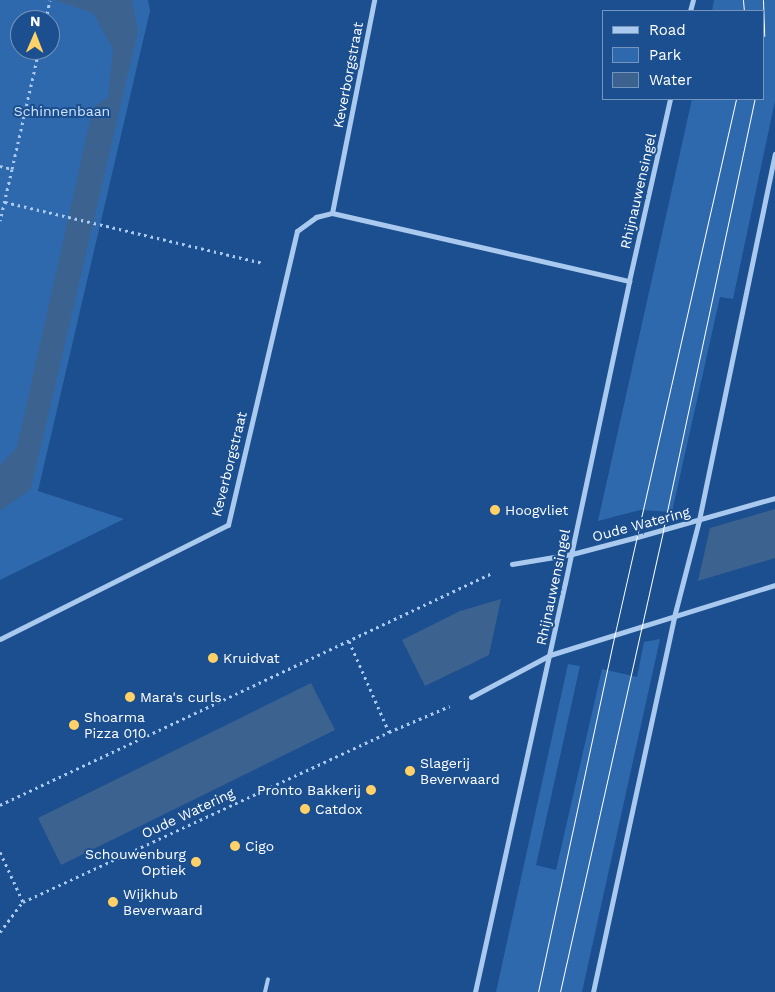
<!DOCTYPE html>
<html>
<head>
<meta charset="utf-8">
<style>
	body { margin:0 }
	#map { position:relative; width:775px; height:992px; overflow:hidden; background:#1b4f8f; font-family:"Work Sans",sans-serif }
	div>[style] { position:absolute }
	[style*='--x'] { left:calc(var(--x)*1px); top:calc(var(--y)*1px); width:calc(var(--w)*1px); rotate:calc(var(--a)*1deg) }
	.green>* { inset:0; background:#2e69ad }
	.water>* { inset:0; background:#3c6290 }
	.path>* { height:3px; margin-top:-1.5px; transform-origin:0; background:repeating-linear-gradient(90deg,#a9c9ee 0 2.5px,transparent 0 6.5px) }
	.lane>* { height:4px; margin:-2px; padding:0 2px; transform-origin:2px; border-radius:2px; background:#a9c9ee }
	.street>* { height:5px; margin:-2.5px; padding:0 2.5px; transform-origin:2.5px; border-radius:2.5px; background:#a9c9ee }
	.tram>* { height:1px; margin:-0.5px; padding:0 0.5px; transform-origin:0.5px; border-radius:0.5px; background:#fff }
	.dots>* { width:14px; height:14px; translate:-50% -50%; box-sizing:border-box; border:2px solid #1b4f8f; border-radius:50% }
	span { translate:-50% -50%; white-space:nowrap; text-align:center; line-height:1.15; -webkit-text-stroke:4px #1b4f8f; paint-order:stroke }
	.street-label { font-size:14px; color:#fff }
	.park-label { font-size:14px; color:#cfe3fa }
	.poi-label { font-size:14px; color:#fff }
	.left { translate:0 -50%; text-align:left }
	.right { translate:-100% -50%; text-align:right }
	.legend { position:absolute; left:602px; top:10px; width:162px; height:90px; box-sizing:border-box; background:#1b4f8f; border:1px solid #7695bc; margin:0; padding:6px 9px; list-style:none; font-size:15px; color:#fff }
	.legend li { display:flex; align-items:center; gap:10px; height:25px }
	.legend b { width:25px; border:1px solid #7695bc }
	.north { position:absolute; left:10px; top:10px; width:50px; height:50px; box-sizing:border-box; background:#1b4f8f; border:1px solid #7695bc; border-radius:50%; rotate:1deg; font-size:14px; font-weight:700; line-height:20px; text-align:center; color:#fff }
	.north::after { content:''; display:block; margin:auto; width:18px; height:22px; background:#ffd166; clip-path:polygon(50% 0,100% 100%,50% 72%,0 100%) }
</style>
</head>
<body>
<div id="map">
	<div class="green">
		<i style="clip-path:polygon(evenodd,0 0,148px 0,150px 11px,38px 491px,124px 519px,0 580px,0 0,20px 20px,50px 20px,50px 50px,20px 50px,20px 20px)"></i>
		<i style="clip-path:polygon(714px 0,775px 0,775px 101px,733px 299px,720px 297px,672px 512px,640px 510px,598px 521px,692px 99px,764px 99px,764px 11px,712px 11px)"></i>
		<i style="clip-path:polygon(660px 639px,582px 992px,496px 992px,568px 664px,580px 666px,536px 865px,556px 870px,602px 669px,637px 677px,644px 642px)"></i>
	</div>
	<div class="water">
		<i style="clip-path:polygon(54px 0,132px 0,138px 31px,31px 489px,0 511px,0 465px,17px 447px,93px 107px,108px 98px,113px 49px,93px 13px)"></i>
		<i style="clip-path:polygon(775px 509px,775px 558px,698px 581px,710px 528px)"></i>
		<i style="clip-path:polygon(501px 599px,489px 655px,425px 686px,402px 640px,460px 611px)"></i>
		<i style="clip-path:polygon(311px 683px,335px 730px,61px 865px,38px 818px)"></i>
	</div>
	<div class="path">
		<i style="--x:46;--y:20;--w:20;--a:-79"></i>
		<i style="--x:0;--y:166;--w:12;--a:14"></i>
		<i style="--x:12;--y:169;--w:53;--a:103"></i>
		<i style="--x:12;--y:169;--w:122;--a:-77.2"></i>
		<i style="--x:5;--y:202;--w:266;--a:13.3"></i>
		<i style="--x:349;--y:641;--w:99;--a:66.3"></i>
		<i style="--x:0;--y:805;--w:542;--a:-25.24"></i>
		<i style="--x:0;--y:852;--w:55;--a:65.3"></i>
		<i style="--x:0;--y:932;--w:38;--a:-53"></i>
		<i style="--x:23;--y:902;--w:404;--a:-24.9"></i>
		<i style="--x:389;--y:732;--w:66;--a:-23.1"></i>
	</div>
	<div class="lane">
		<i style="--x:265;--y:992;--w:13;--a:-77"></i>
	</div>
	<div class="street">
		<i style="--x:690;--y:11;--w:11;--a:-75"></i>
		<i style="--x:332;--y:213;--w:305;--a:12.9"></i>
		<i style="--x:512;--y:564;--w:61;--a:-9.5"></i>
		<i style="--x:572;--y:554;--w:67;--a:-14.7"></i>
		<i style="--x:637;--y:537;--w:143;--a:-15.8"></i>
		<i style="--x:0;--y:639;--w:255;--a:-26.6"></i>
		<i style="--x:228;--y:525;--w:302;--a:-76.8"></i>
		<i style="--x:297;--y:231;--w:24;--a:-36"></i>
		<i style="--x:316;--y:217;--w:16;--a:-14"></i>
		<i style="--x:332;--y:213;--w:217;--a:-78.8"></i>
		<i style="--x:471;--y:697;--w:89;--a:-28"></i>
		<i style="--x:550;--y:655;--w:236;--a:-17.3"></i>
		<i style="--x:475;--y:992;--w:419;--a:-77.6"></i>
		<i style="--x:565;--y:583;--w:309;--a:-78"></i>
		<i style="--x:629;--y:281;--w:187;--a:-77.3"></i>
		<i style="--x:593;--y:992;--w:384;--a:-77.8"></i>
		<i style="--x:674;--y:617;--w:100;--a:-75.5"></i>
		<i style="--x:699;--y:520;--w:374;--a:-78.3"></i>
	</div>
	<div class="tram">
		<i style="--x:743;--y:0;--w:11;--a:85"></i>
		<i style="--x:763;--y:0;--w:36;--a:88"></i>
		<i style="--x:538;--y:992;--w:367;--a:-77.9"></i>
		<i style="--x:615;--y:633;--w:548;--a:-77.23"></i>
		<i style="--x:560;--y:992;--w:473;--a:-77.4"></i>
		<i style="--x:663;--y:530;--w:441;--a:-78"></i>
	</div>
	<div class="dots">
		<i style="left:495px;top:510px;background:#ffd166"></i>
		<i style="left:213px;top:658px;background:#ffd166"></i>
		<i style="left:130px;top:697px;background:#ffd166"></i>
		<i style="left:74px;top:725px;background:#ffd166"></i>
		<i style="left:410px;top:771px;background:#ffd166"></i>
		<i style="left:371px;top:790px;background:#ffd166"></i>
		<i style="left:305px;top:809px;background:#ffd166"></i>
		<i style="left:235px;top:846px;background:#ffd166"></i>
		<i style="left:196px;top:862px;background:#ffd166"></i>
		<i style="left:113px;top:902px;background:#ffd166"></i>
	</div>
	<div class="street-label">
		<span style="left:348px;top:75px;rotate:-79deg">Keverborgstraat</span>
		<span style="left:638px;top:191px;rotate:-77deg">Rhijnauwensingel</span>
		<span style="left:229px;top:464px;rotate:-76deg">Keverborgstraat</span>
		<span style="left:641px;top:524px;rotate:-15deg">Oude Watering</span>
		<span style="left:553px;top:587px;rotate:-78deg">Rhijnauwensingel</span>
		<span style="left:188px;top:813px;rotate:-25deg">Oude Watering</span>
	</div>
	<div class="park-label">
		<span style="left:62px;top:111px">Schinnenbaan</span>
	</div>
	<div class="poi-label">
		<span class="left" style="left:505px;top:510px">Hoogvliet</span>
		<span class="left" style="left:223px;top:658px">Kruidvat</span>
		<span class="left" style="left:140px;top:697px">Mara's curls</span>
		<span class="left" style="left:84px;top:725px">Shoarma<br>Pizza 010</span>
		<span class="left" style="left:420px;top:771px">Slagerij<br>Beverwaard</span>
		<span class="right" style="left:361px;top:790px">Pronto Bakkerij</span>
		<span class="left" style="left:315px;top:809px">Catdox</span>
		<span class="left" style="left:245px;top:846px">Cigo</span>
		<span class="right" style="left:186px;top:862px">Schouwenburg<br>Optiek</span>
		<span class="left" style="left:123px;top:902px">Wijkhub<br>Beverwaard</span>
	</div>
	<ul class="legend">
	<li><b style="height:6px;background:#a9c9ee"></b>Road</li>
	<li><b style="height:14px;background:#2e69ad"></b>Park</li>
	<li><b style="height:14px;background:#3c6290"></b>Water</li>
	</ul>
	<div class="north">N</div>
</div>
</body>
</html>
